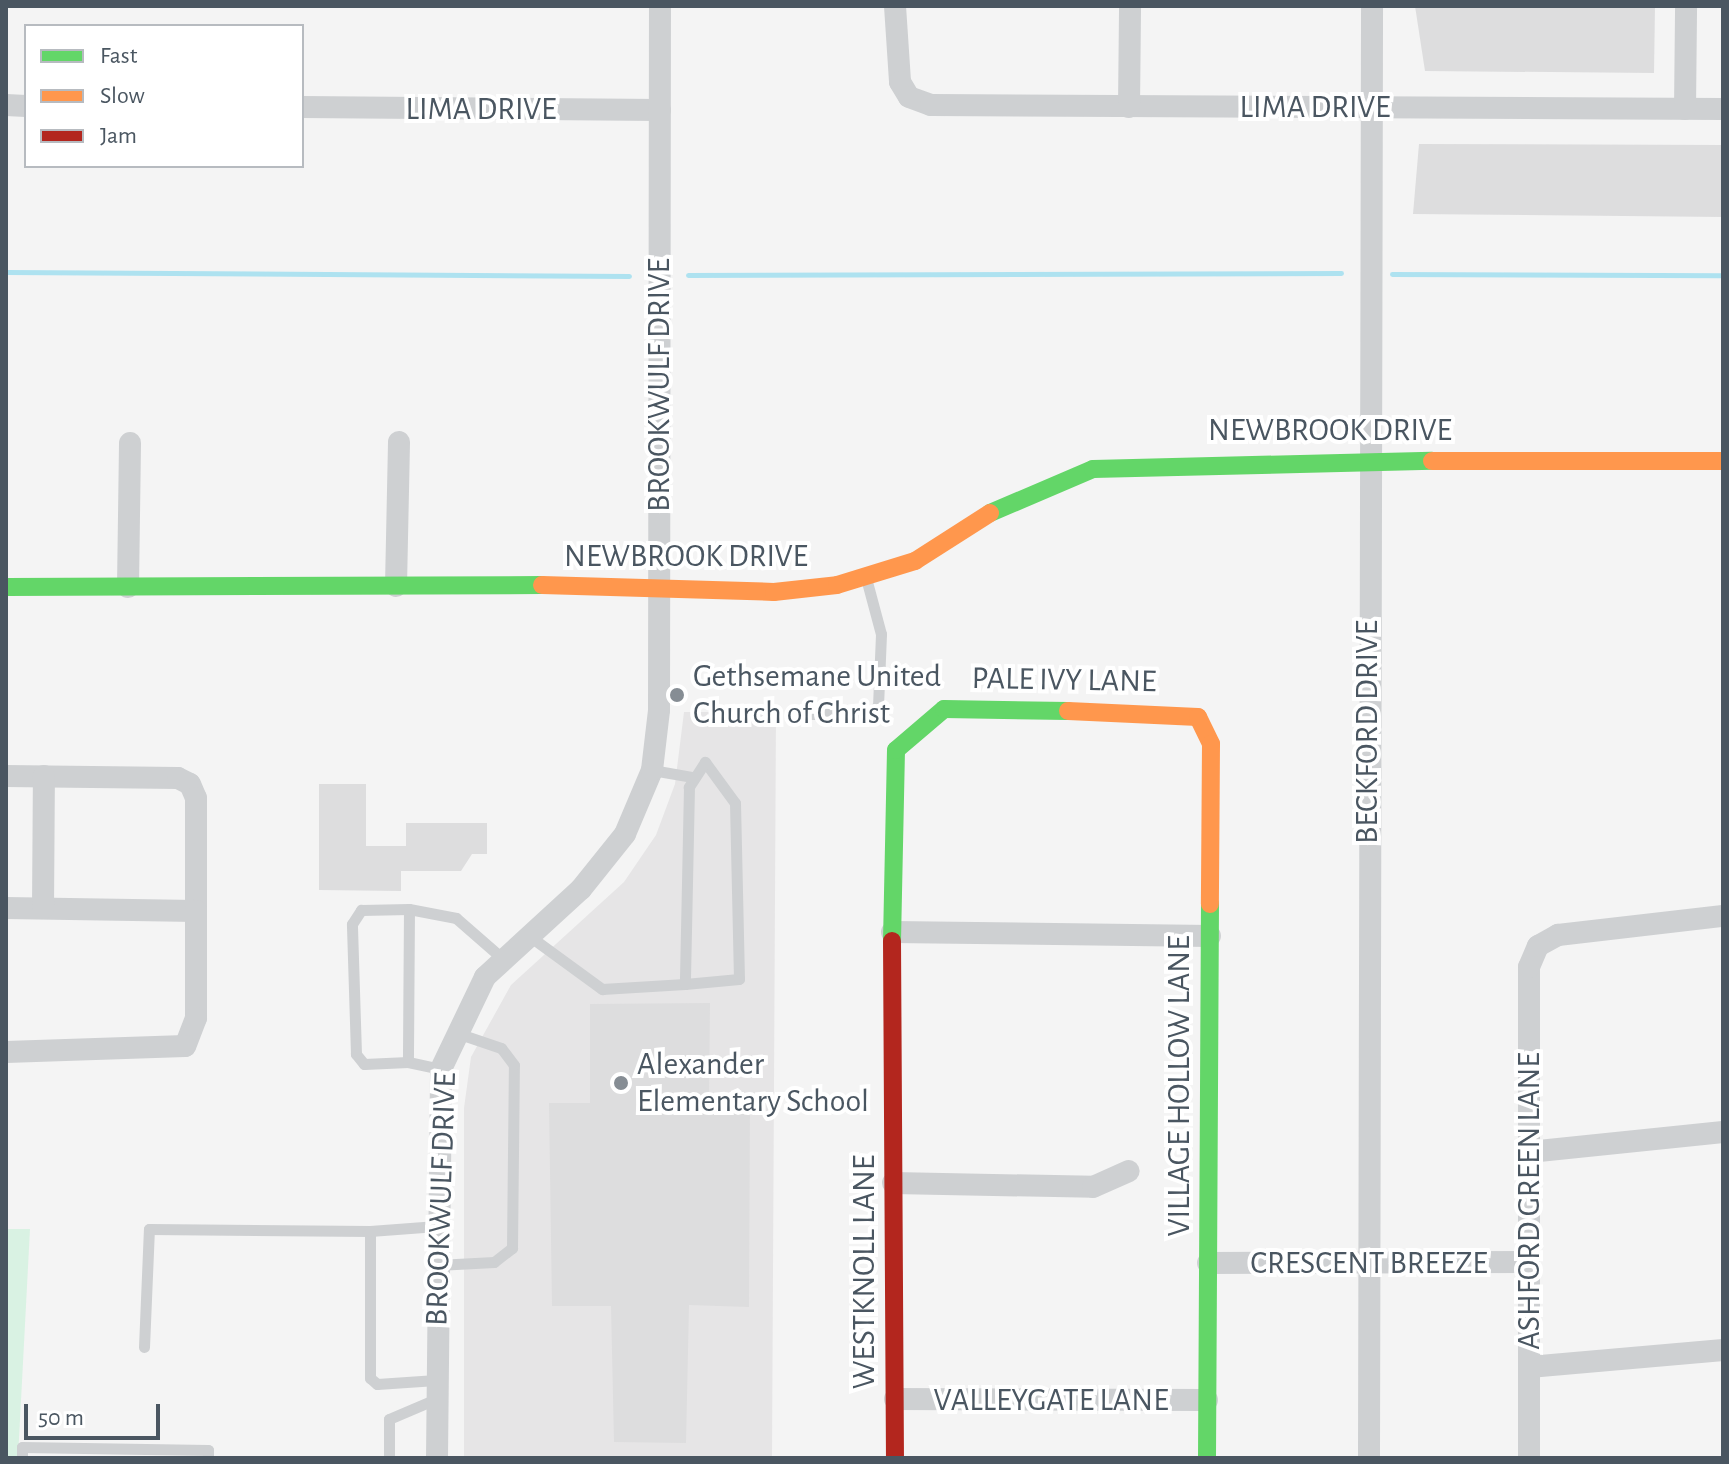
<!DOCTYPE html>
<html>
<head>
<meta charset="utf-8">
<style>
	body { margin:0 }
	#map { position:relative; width:1729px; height:1464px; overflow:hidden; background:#f4f4f4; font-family:"Alegreya Sans",sans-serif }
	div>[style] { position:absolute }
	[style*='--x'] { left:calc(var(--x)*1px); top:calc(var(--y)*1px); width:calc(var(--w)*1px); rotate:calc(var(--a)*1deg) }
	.education>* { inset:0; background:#e6e5e6 }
	.green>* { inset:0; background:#d9f2e3 }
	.stream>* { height:5px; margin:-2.5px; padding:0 2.5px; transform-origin:2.5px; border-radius:2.5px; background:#aee2f0 }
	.building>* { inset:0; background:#ddddde }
	.lane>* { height:11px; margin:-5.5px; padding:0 5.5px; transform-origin:5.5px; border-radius:5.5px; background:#ced0d2 }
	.street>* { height:22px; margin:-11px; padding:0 11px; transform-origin:11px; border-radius:11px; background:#ced0d2 }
	.fast>* { height:18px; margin:-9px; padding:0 9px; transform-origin:9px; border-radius:9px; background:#63d668 }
	.slow>* { height:18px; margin:-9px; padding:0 9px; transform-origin:9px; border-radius:9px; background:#ff974d }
	.jam>* { height:18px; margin:-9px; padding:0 9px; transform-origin:9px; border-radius:9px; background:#b3261e }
	.dots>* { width:22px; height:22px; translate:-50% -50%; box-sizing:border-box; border:4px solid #fff; border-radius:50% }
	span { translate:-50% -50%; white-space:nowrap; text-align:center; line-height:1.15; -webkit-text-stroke:8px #fff; paint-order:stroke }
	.street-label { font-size:32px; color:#4a5661 }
	.poi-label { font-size:32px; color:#4a5661 }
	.left { translate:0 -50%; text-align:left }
	.frame { position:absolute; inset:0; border:8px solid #4a5661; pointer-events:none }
	.legend { position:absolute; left:24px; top:24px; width:280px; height:144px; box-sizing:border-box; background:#fff; border:2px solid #b7bbc0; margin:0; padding:10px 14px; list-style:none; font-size:24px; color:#4a5661 }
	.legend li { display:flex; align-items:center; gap:16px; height:40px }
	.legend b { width:40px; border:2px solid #b7bbc0 }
	.scale { position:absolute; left:24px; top:1404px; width:136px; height:36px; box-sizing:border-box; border:4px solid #4a5661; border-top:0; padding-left:10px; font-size:24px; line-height:28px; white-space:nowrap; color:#4a5661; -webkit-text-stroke:6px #fff; paint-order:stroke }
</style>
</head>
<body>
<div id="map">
	<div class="education">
		<i style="clip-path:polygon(684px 712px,776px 712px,772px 1458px,464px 1458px,464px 1108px,471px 1057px,511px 985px,624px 882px,656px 835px,675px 784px)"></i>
	</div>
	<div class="green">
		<i style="clip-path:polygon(6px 1229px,30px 1229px,18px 1458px,6px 1458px)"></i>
	</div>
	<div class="stream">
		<i style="--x:6;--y:272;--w:623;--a:0.37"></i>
		<i style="--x:1392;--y:274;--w:331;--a:0.2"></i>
		<i style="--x:688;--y:275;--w:653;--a:-0.18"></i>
	</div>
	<div class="building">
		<i style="clip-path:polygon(1415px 6px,1655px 6px,1654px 73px,1425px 71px)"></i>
		<i style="clip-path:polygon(1419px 144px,1723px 145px,1723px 217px,1413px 214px)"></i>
		<i style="clip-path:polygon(319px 784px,366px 784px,366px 846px,406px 846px,406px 823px,487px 823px,487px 854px,472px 854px,461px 871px,401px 871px,401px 891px,319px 890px)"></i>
		<i style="clip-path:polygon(710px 1003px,709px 1102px,750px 1102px,749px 1307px,689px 1305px,686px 1443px,614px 1442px,611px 1306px,552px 1306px,549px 1103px,590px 1103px,590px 1004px)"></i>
	</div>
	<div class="lane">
		<i style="--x:800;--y:714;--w:67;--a:0"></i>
		<i style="--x:867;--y:714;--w:14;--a:-36"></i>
		<i style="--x:878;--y:706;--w:72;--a:-87.6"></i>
		<i style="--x:881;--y:634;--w:58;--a:-105"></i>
		<i style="--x:652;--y:770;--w:40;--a:10"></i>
		<i style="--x:409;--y:909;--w:153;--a:90.4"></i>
		<i style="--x:408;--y:1062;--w:44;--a:177.4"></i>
		<i style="--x:364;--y:1064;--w:13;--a:-129"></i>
		<i style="--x:356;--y:1054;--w:130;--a:-91.8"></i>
		<i style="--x:352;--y:924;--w:17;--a:-57"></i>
		<i style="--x:361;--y:910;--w:48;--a:-1.2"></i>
		<i style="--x:409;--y:909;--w:48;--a:10.8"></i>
		<i style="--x:456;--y:918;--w:62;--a:41.1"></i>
		<i style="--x:528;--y:935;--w:92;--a:36.1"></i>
		<i style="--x:602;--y:989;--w:83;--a:-3.4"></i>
		<i style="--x:685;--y:984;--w:54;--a:-5.3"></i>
		<i style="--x:739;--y:979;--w:176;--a:-91.3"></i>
		<i style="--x:735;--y:803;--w:51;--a:-126.2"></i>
		<i style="--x:705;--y:762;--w:30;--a:123"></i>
		<i style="--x:689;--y:787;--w:197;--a:91.2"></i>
		<i style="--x:408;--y:1062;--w:34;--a:12"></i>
		<i style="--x:437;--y:1265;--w:57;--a:-3"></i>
		<i style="--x:494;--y:1262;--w:23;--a:-38"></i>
		<i style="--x:512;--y:1248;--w:183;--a:-89.4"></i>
		<i style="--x:514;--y:1065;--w:21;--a:-127"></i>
		<i style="--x:501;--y:1048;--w:46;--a:-161.2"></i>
		<i style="--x:144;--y:1347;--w:118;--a:-87.6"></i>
		<i style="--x:149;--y:1229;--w:221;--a:0.5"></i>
		<i style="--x:436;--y:1380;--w:59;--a:176.1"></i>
		<i style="--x:377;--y:1384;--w:9;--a:-139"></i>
		<i style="--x:370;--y:1378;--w:147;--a:-90"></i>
		<i style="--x:370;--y:1231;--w:67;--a:-4.3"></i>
		<i style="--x:22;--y:1458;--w:11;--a:-90"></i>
		<i style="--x:22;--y:1447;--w:186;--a:0.9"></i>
		<i style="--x:208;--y:1450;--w:8;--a:90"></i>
		<i style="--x:389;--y:1458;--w:39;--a:-90"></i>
		<i style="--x:389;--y:1419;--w:51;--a:-23.1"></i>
	</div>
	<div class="street">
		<i style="--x:895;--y:6;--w:76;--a:86.2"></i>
		<i style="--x:900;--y:82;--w:17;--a:59"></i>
		<i style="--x:909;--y:97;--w:23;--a:20"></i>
		<i style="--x:931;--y:105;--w:792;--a:0.29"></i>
		<i style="--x:6;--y:105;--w:20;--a:3"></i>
		<i style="--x:302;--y:107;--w:358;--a:0.5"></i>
		<i style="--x:1129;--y:107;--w:101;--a:-89.4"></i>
		<i style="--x:1685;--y:109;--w:103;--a:-89.4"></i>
		<i style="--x:396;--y:586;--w:144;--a:-88.8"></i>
		<i style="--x:128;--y:587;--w:144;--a:-89.2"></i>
		<i style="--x:6;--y:776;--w:172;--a:0.7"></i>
		<i style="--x:178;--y:778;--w:13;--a:27"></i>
		<i style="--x:190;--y:784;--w:15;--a:67"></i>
		<i style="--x:196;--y:798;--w:113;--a:90"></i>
		<i style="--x:6;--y:908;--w:190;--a:0.9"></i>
		<i style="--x:196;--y:911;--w:107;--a:90"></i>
		<i style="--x:196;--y:1018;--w:30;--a:111"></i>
		<i style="--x:185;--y:1046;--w:179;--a:178.1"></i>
		<i style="--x:43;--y:908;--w:132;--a:-89.6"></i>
		<i style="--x:892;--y:932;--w:318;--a:0.7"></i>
		<i style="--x:1529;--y:1152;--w:195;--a:-5.9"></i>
		<i style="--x:893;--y:1183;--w:200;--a:1.1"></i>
		<i style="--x:1093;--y:1187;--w:39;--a:-24"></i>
		<i style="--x:1208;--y:1263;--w:321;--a:-0.2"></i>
		<i style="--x:1529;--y:1367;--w:195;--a:-5"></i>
		<i style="--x:895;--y:1399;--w:312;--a:0.2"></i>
		<i style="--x:437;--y:1458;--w:389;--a:-89.4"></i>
		<i style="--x:441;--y:1069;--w:102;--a:-64.4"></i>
		<i style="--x:485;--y:977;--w:130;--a:-42.5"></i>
		<i style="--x:581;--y:889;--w:70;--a:-51.3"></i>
		<i style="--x:625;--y:834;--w:69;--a:-67.1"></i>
		<i style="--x:652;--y:770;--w:60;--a:-83.3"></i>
		<i style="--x:659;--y:710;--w:704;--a:-89.92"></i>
		<i style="--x:1369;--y:1458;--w:1452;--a:-89.88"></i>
		<i style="--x:1529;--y:1458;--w:491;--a:-90"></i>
		<i style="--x:1529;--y:967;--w:23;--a:-67"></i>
		<i style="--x:1538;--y:946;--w:23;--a:-29"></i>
		<i style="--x:1558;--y:935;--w:166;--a:-6.6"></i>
	</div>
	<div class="fast">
		<i style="--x:990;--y:513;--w:112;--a:-23.1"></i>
		<i style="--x:1093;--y:469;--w:339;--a:-1.4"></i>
		<i style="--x:6;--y:587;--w:536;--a:-0.21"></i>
		<i style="--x:892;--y:941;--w:191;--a:-88.8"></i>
		<i style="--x:896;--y:750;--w:63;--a:-40.5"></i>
		<i style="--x:944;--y:709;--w:124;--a:0.9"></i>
		<i style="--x:1207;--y:1458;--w:554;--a:-89.69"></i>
	</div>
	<div class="slow">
		<i style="--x:1432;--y:461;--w:291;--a:0"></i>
		<i style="--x:542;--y:585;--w:232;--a:1.7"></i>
		<i style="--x:774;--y:592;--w:63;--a:-6.3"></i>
		<i style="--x:837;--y:585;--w:82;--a:-17.1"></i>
		<i style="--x:915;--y:561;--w:89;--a:-32.6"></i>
		<i style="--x:1068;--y:711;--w:130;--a:2.6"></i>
		<i style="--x:1198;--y:717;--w:30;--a:64"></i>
		<i style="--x:1211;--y:744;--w:160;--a:90.4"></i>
	</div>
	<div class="jam">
		<i style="--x:892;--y:941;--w:517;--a:89.67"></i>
	</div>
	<div class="dots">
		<i style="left:677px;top:695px;background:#868d94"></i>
		<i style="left:621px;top:1083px;background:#868d94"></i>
	</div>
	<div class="street-label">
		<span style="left:1315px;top:107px">LIMA DRIVE</span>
		<span style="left:481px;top:109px">LIMA DRIVE</span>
		<span style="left:659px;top:385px;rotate:-90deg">BROOKWULF DRIVE</span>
		<span style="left:1330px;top:430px">NEWBROOK DRIVE</span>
		<span style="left:686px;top:556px">NEWBROOK DRIVE</span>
		<span style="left:1064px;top:680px;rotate:1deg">PALE IVY LANE</span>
		<span style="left:1367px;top:732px;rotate:-90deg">BECKFORD DRIVE</span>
		<span style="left:1179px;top:1086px;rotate:-90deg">VILLAGE HOLLOW LANE</span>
		<span style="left:441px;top:1199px;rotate:-88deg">BROOKWULF DRIVE</span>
		<span style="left:1529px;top:1201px;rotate:-90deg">ASHFORD GREEN LANE</span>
		<span style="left:1369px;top:1263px">CRESCENT BREEZE</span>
		<span style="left:864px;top:1272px;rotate:-90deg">WESTKNOLL LANE</span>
		<span style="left:1051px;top:1400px">VALLEYGATE LANE</span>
	</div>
	<div class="poi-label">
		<span class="left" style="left:693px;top:695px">Gethsemane United<br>Church of Christ</span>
		<span class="left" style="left:637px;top:1083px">Alexander<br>Elementary School</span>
	</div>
	<div class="frame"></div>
	<ul class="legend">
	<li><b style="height:10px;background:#63d668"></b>Fast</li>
	<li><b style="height:10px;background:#ff974d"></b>Slow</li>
	<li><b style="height:10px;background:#b3261e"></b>Jam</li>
	</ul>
	<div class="scale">50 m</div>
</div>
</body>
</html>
